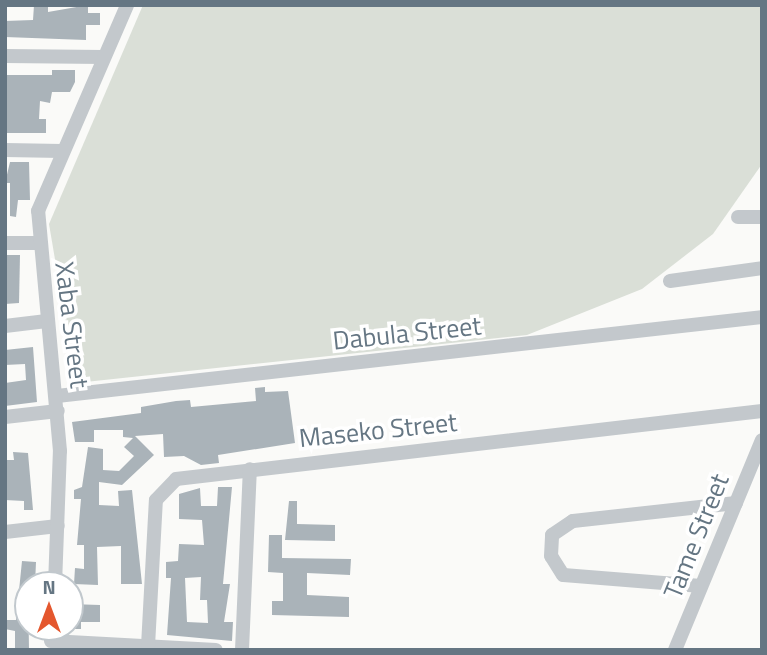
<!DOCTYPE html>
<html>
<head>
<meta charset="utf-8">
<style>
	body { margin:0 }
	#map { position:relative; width:767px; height:655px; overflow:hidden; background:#fafaf8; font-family:"Titillium Web",sans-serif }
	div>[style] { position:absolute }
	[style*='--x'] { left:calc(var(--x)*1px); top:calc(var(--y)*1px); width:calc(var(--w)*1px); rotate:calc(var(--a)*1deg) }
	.green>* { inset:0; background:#dadfd7 }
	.building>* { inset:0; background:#aab3b9 }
	.minor>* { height:14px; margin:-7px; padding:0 7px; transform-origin:7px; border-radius:7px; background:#c3c8cc }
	span { translate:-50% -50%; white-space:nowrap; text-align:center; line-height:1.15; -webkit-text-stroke:7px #fff; paint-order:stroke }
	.street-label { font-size:26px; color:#657683 }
	.frame { position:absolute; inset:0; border:7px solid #657683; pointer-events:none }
	.north { position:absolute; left:14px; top:571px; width:70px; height:70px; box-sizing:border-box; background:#fff; border:2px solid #c1c8cd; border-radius:50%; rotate:0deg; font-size:19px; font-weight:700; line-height:28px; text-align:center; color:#657683 }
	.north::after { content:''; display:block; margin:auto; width:24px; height:32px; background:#e4572e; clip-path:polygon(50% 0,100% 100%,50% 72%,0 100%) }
</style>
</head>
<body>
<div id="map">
	<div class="green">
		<i style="clip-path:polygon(143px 5px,762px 5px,762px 164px,713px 234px,642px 289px,527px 335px,76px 383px,49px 224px)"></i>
	</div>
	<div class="building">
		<i style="clip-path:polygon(34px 5px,48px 5px,48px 12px,88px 5px,88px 13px,100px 13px,100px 25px,86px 25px,86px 40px,5px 37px,5px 21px,33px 20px)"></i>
		<i style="clip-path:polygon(52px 70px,75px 70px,75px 82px,70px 92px,52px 92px,50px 103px,40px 101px,39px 119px,46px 119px,46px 133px,5px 133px,5px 75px,52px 75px)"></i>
		<i style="clip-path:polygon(10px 162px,29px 162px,30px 200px,18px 200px,16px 217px,10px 216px,10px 183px,5px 183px)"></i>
		<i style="clip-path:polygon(5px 255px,20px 255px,19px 303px,5px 304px)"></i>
		<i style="clip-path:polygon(33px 347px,37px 402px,5px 406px,5px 383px,26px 380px,25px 364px,5px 365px,5px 350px)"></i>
		<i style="clip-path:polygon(265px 387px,265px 392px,288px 391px,295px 443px,218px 455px,219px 463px,201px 465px,184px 456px,164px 457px,163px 434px,135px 436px,154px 455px,122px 485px,99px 482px,99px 505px,119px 506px,118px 491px,132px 490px,142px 584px,121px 584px,121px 546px,97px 547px,98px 585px,74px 584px,75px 568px,84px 569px,84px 545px,77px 545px,81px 499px,74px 499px,74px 490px,82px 487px,88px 447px,103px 449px,103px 470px,119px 471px,134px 456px,124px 447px,133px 438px,123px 437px,123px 430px,94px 430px,94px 442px,75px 442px,72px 422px,141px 413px,141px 407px,176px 401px,190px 400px,191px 407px,256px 401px,255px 388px)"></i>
		<i style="clip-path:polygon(13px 452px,28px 453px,33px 510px,24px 510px,24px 501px,5px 500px,5px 460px,14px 460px)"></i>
		<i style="clip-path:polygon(evenodd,218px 487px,232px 487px,223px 584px,230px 584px,224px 622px,233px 622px,232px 641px,167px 635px,171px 578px,166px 578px,166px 562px,178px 561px,179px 544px,204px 545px,202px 520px,179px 519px,179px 494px,200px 488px,201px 506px,217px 506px,218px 487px,201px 577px,200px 600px,207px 600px,208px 623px,187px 622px,185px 578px,201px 577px)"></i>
		<i style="clip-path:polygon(289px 501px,297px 501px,297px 524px,335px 525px,335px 541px,285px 540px)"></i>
		<i style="clip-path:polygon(269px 535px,282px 535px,282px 558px,351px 559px,350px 575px,307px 573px,307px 595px,349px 597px,349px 617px,272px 615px,272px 601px,283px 601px,283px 573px,268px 572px)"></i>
		<i style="clip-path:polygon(22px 561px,36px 562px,35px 585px,28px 585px,29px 650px,15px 650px,15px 631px,5px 629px,5px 620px,16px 620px)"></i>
		<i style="clip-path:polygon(70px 604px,100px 605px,100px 622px,81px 622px,81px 629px,70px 629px)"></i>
	</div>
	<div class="minor">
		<i style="--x:5;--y:56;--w:98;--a:0.6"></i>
		<i style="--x:5;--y:150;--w:57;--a:1"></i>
		<i style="--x:738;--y:217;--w:24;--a:0"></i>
		<i style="--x:5;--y:243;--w:33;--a:0"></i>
		<i style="--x:670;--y:281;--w:93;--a:-8"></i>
		<i style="--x:5;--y:326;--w:42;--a:-6.8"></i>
		<i style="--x:57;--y:396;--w:709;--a:-6.39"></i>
		<i style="--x:5;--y:417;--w:53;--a:-6.5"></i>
		<i style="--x:5;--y:532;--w:53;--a:-6.5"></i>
		<i style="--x:55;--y:585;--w:134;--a:-87.9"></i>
		<i style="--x:60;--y:451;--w:241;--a:-95.2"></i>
		<i style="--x:38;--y:211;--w:224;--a:-66.6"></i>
		<i style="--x:701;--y:586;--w:138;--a:-175.4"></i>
		<i style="--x:563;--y:575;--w:22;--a:-122"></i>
		<i style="--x:551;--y:556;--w:21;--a:-87"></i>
		<i style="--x:552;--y:535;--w:25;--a:-34"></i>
		<i style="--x:573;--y:521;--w:164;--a:-6.3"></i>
		<i style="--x:51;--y:641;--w:165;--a:3.1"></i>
		<i style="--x:148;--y:646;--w:146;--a:-86.9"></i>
		<i style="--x:156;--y:500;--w:29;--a:-46"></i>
		<i style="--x:176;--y:479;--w:590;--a:-6.62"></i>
		<i style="--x:242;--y:650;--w:181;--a:-87.5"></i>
		<i style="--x:675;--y:650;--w:227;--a:-67.5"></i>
	</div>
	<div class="street-label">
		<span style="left:72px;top:325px;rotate:83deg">Xaba Street</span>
		<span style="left:407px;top:333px;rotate:-6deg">Dabula Street</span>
		<span style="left:378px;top:430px;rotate:-6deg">Maseko Street</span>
		<span style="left:696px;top:536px;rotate:-68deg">Tame Street</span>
	</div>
	<div class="frame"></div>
	<div class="north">N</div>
</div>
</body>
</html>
